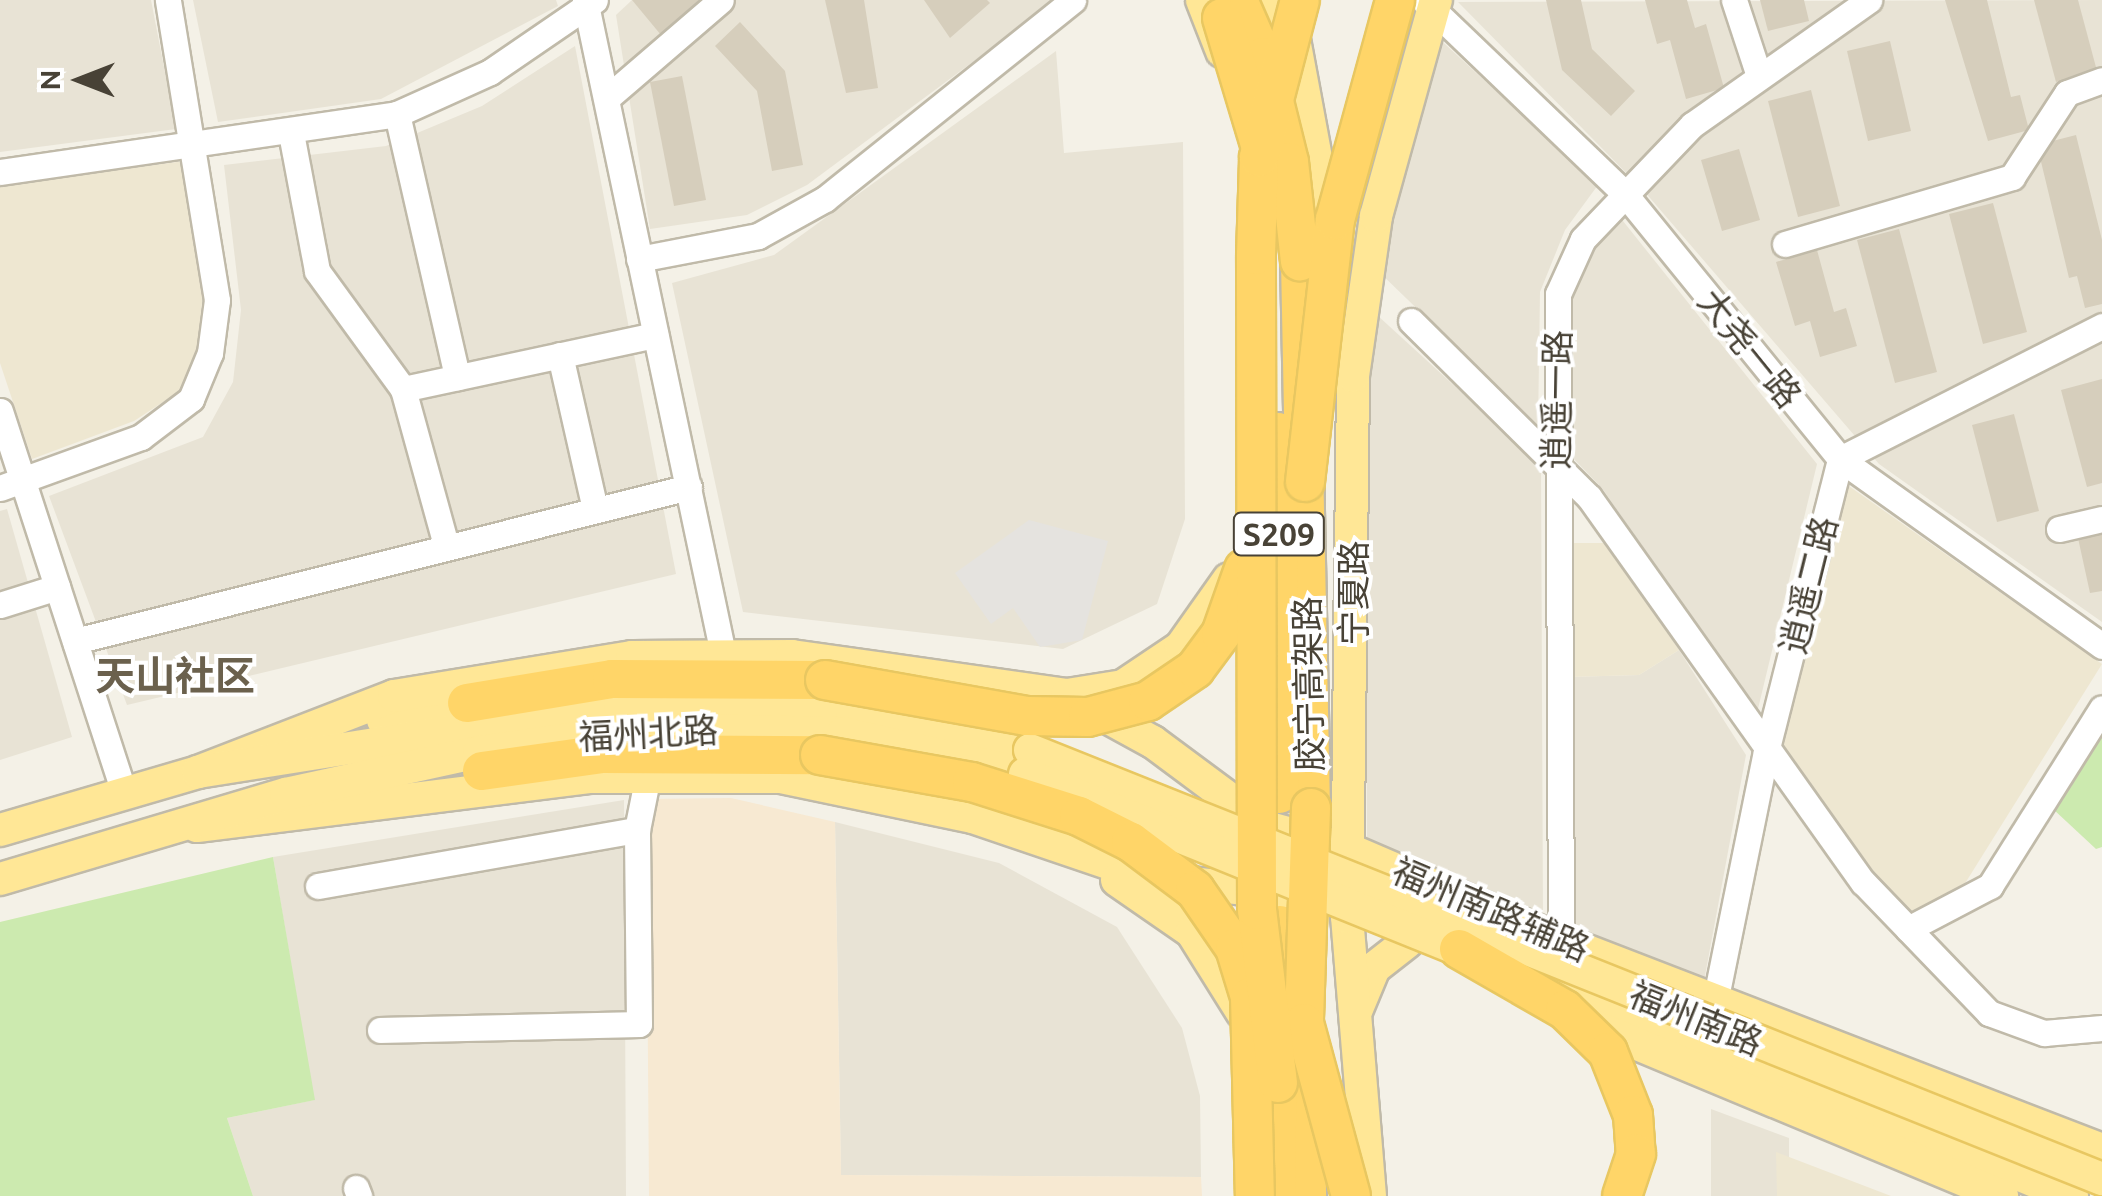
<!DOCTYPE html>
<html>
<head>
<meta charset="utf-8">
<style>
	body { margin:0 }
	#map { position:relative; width:2102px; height:1196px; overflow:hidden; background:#f4f1e7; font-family:Ubuntu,"Noto Sans SC",sans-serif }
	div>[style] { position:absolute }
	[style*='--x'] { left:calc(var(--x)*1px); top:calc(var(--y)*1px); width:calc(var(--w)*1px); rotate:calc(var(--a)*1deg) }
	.residential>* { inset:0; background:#e8e3d5 }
	.commercial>* { inset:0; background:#f7e9d2 }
	.education>* { inset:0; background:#eee7d1 }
	.green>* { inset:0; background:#cceaaf }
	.parking>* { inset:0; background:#e5e3df }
	.building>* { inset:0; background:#d6cebc }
	.roads { filter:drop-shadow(2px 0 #c0baa9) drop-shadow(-2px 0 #c0baa9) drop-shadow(0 2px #c0baa9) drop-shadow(0 -2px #c0baa9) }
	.minor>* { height:25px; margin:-12.5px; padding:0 12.5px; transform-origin:12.5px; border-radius:12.5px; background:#fff }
	.major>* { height:32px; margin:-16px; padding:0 16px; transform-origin:16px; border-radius:16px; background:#ffe796 }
	.highway>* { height:38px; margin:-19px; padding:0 19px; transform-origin:19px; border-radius:19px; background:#ffd568 }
	.bridges { filter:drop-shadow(2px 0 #e8c761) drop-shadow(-2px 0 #e8c761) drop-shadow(0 2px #e8c761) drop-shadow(0 -2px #e8c761) }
	.major-bridge>* { height:32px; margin:-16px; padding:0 16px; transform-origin:16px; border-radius:16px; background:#ffe796 }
	.highway-bridge>* { height:38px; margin:-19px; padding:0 19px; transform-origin:19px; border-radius:19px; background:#ffd568 }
	span { translate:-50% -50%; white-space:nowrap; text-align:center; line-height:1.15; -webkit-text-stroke:8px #fff; paint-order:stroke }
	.shield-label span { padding:2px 8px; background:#fff; border:2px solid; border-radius:8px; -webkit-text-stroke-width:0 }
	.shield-label { font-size:32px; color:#484236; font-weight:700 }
	.street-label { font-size:35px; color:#484236 }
	.quarter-label { font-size:40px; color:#6b614d; font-weight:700 }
	.north { position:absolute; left:30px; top:30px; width:100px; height:100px; -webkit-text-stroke:8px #fff; paint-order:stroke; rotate:270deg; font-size:28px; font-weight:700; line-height:40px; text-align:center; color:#484236 }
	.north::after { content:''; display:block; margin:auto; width:35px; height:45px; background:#484236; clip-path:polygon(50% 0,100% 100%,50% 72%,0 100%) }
</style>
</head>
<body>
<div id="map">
	<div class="residential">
		<i style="clip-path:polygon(0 0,151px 0,176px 129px,0 152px)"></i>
		<i style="clip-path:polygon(193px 0,556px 0,558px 6px,381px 99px,218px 122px)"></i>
		<i style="clip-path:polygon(632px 0,1056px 0,807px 185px,747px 215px,650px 229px,616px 15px)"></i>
		<i style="clip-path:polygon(2102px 0,2102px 622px,1879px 464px,1644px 191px,1458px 2px)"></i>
		<i style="clip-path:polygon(1433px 33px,1598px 185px,1565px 230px,1540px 292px,1538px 426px,1375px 268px)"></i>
		<i style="clip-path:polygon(575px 46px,676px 574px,127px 705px,49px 496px,203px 437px,233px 382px,241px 310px,224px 165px,386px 146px,482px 106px)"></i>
		<i style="clip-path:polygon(1056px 51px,1064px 153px,1183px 142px,1185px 519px,1157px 604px,1063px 649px,743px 612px,672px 283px,774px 255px)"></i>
		<i style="clip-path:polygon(1615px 211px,1817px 464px,1757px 713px,1602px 488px,1568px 453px,1568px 295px)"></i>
		<i style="clip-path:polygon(1365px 304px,1541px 465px,1543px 921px,1367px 847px)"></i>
		<i style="clip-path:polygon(7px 509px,72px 737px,0 760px,0 511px)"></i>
		<i style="clip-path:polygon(1679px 650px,1746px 755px,1704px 981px,1574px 934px,1568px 677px,1639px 675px)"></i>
		<i style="clip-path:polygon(624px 800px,626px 1196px,253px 1196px,227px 1118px,314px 1100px,273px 857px)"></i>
		<i style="clip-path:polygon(835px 822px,999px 863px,1117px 927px,1182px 1028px,1200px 1096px,1201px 1177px,841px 1175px)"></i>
		<i style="clip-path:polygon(1711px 1109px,1789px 1138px,1789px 1196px,1711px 1196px)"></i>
	</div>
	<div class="commercial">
		<i style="clip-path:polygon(731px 798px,835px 822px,841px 1175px,1201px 1177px,1202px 1196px,649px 1196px,646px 799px)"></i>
	</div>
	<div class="education">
		<i style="clip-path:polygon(184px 161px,203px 294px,197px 352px,180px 391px,134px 421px,32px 459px,0 363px,0 186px)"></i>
		<i style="clip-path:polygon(1846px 484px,2102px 664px,1964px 885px,1912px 912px,1875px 878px,1780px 747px)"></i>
		<i style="clip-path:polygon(1568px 543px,1610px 543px,1679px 650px,1639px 675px,1568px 677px)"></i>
		<i style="clip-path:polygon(1776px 1152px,1891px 1196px,1777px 1196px)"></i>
	</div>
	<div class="green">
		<i style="clip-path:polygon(2102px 734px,2102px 847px,2096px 849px,2053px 809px)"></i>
		<i style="clip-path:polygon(273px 857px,315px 1100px,227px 1118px,253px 1196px,0 1196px,0 922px)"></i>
	</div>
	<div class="parking">
		<i style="clip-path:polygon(1029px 520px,1108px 541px,1082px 640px,1040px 647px,1013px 608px,991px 624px,955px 573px)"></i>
	</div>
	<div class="building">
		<i style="clip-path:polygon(632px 0,698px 0,700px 2px,661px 35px)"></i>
		<i style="clip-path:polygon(825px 0,864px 0,878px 88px,846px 93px)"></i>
		<i style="clip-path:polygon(924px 0,987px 0,990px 3px,950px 38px)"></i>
		<i style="clip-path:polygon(1546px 0,1581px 0,1592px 49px,1635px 91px,1611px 116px,1562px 70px)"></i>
		<i style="clip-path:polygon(1645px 0,1687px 0,1695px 28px,1706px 24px,1724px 88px,1686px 99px,1670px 40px,1657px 44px)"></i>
		<i style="clip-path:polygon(1760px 0,1804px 0,1809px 21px,1768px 31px)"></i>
		<i style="clip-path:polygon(1945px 0,1987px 0,2011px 97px,2020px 95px,2029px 130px,1988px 141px)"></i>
		<i style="clip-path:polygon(2034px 0,2078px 0,2097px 71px,2056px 82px)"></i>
		<i style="clip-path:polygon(740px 22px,785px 71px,803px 165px,772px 171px,757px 91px,715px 46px)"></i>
		<i style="clip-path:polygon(1890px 41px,1911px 131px,1868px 141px,1847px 51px)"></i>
		<i style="clip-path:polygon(682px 76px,706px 200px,674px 206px,650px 82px)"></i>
		<i style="clip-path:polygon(1811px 90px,1840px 206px,1798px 217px,1768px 101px)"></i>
		<i style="clip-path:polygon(2076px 135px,2102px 240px,2102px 304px,2085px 308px,2077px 276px,2069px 278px,2037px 145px)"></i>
		<i style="clip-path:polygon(1739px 149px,1760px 220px,1722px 231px,1701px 160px)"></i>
		<i style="clip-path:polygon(1993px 203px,2027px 332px,1983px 344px,1949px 214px)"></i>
		<i style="clip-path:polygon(1899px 229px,1937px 372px,1895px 383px,1857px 240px)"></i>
		<i style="clip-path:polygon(1817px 250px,1834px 312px,1846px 308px,1857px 346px,1820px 357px,1810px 321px,1795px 326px,1776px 262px)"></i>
		<i style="clip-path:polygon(2102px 379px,2102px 483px,2087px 487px,2061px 390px)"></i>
		<i style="clip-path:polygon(2014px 414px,2039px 511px,1997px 522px,1972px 425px)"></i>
		<i style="clip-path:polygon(2102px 533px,2102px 591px,2090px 593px,2078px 538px)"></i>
	</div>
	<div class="roads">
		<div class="minor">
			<i style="--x:585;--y:0;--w:668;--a:78.08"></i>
			<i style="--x:1734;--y:0;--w:80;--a:71.8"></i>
			<i style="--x:1425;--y:2;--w:277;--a:43.8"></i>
			<i style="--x:1625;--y:194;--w:341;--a:50.9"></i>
			<i style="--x:1840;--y:459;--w:322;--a:35.5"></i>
			<i style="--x:607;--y:98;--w:150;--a:-40.7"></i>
			<i style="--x:397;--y:114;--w:270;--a:77.1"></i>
			<i style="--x:291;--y:133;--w:140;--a:79.3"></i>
			<i style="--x:317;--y:271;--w:146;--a:53.9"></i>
			<i style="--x:403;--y:389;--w:162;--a:74.6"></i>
			<i style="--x:0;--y:172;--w:401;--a:-8.3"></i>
			<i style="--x:397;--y:114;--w:102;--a:-24.3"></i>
			<i style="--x:490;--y:72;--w:127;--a:-34.4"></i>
			<i style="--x:1785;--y:244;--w:237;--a:-16.4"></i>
			<i style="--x:2012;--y:177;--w:100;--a:-56.8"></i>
			<i style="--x:2067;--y:93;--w:37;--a:-20"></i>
			<i style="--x:639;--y:259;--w:121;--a:-10.9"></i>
			<i style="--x:758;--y:236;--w:77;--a:-28.9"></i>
			<i style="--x:825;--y:199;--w:318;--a:-38.7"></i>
			<i style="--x:1411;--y:321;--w:250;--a:44.7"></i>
			<i style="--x:1589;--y:497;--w:473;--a:54.6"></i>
			<i style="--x:1863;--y:882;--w:182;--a:46.1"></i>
			<i style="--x:1989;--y:1013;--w:59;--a:20"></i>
			<i style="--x:2044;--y:1033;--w:58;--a:-4.9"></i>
			<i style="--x:560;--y:355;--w:158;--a:77.2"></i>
			<i style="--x:403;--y:389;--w:258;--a:-12.1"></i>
			<i style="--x:0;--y:411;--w:401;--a:72"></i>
			<i style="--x:0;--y:488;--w:150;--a:-19.9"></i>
			<i style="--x:141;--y:437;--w:63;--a:-37.2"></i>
			<i style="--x:191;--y:399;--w:50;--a:-67.6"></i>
			<i style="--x:210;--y:353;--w:53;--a:-82.5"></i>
			<i style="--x:217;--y:300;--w:304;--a:-99.3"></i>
			<i style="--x:2059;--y:529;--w:44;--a:-13.1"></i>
			<i style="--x:0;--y:605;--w:60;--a:-17.5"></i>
			<i style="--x:75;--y:641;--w:633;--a:-14.08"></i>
			<i style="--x:318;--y:886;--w:324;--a:-10"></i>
			<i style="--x:1908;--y:929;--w:93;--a:-27.7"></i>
			<i style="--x:1990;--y:886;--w:210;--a:-57.8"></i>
			<i style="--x:1561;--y:941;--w:647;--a:-90.27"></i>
			<i style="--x:1558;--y:294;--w:60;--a:-65.6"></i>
			<i style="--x:1583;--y:239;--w:158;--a:-46.3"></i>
			<i style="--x:1692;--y:125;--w:217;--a:-35.2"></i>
			<i style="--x:1716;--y:997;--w:250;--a:-78.5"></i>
			<i style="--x:1766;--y:752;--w:302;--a:-75.8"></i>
			<i style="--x:1840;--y:459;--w:294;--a:-26.9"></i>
			<i style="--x:380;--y:1030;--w:259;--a:-1.3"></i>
			<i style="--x:639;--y:1024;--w:194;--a:-90.6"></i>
			<i style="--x:637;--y:830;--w:56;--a:-78.7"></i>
			<i style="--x:356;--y:1188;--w:9;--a:69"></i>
		</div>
		<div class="major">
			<i style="--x:1202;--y:0;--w:55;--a:68.6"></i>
			<i style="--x:1291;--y:23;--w:171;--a:79.5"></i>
			<i style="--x:1322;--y:191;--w:45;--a:90"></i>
			<i style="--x:1257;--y:57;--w:59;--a:-76.2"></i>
			<i style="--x:1085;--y:705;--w:77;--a:28.6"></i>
			<i style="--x:1153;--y:742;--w:144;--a:36.6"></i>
			<i style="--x:1269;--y:828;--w:84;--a:15.2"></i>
			<i style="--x:1350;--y:850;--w:230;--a:23.3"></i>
			<i style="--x:1561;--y:941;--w:580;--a:21.12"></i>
			<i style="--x:383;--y:720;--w:86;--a:-11.4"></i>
			<i style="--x:198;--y:772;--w:210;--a:-21.2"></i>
			<i style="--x:394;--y:696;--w:241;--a:-9.3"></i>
			<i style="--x:632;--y:657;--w:160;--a:-0.4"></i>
			<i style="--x:792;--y:656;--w:278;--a:8.1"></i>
			<i style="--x:1067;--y:695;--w:57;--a:-9.1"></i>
			<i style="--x:1123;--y:686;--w:70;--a:-33.9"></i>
			<i style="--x:1181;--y:647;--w:83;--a:-54.8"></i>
			<i style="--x:197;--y:826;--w:399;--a:-7.1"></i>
			<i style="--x:593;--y:777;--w:188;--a:0"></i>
			<i style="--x:781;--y:777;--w:196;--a:11.8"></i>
			<i style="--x:973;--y:817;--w:192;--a:18.8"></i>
			<i style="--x:1155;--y:879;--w:125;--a:6.4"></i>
			<i style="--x:0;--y:830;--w:206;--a:-16.3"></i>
			<i style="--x:198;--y:772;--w:427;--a:-9"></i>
			<i style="--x:620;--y:705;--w:232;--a:1.7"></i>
			<i style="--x:852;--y:712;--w:182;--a:12.1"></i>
			<i style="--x:0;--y:879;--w:298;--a:-16.6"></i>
			<i style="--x:286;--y:794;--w:198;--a:-12.3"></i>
			<i style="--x:479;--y:752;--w:161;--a:-8.2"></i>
			<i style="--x:638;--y:729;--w:205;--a:1.1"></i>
			<i style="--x:843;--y:733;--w:187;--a:12.7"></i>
			<i style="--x:1117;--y:880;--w:91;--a:34.7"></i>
			<i style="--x:1192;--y:932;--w:94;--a:58"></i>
			<i style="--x:1537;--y:980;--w:577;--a:21.99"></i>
			<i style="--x:1357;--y:1009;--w:44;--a:-67.5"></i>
			<i style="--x:1374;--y:968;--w:41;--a:-38"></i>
			<i style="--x:1582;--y:1021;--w:455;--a:22.6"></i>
			<i style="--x:1370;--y:1196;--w:280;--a:-94.7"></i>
			<i style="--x:1347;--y:917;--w:541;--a:-89.36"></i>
			<i style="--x:1353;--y:376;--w:162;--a:-81.8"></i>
			<i style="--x:1376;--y:216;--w:224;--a:-74.5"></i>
		</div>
		<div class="highway">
			<i style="--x:1300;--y:261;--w:547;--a:88.85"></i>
			<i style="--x:1278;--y:432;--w:362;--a:89.8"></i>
			<i style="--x:467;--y:703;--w:147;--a:-9.4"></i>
			<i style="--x:612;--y:679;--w:213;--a:0.3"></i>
			<i style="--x:482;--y:771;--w:122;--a:-8"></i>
			<i style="--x:603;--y:754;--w:217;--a:0.3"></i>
			<i style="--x:1279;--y:993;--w:68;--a:-89.2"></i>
			<i style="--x:1305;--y:1049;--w:147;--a:89.2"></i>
			<i style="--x:1276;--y:1196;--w:143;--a:-89.2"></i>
		</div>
	</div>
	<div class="bridges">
		<div class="major-bridge">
			<i style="--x:1030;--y:750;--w:1155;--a:21.81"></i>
			<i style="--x:1025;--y:774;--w:468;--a:22"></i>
		</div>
		<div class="highway-bridge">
			<i style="--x:1238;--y:0;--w:62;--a:66.3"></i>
			<i style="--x:1263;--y:57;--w:108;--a:76.1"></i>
			<i style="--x:1289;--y:162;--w:100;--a:83.7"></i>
			<i style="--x:1222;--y:18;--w:133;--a:73.3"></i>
			<i style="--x:1305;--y:482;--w:264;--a:-83.5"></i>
			<i style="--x:1335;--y:220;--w:228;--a:-74.7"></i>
			<i style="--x:825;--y:680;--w:205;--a:10.1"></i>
			<i style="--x:1027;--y:716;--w:61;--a:0.9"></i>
			<i style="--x:1088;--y:717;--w:62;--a:-14.9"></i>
			<i style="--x:1148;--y:701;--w:57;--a:-34.2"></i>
			<i style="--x:1195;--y:669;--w:44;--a:-53.4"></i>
			<i style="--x:1221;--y:634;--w:69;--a:-70.5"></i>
			<i style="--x:820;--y:755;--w:154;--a:10.1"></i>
			<i style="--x:972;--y:782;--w:112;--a:17.6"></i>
			<i style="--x:1079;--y:816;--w:58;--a:26.6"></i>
			<i style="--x:1131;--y:842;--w:80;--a:36.9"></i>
			<i style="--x:1195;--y:890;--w:70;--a:55.4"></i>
			<i style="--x:1235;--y:948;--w:51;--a:73"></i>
			<i style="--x:1250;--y:997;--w:199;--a:88.6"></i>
			<i style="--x:1311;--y:808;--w:215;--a:91.9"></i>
			<i style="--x:1304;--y:1023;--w:179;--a:74.8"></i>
			<i style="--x:1459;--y:949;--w:122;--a:29.9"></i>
			<i style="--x:1565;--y:1010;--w:60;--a:44.3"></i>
			<i style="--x:1608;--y:1052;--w:68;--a:68.4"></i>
			<i style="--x:1633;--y:1115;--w:39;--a:86"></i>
			<i style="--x:1636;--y:1154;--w:44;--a:108.4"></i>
			<i style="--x:1278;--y:1083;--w:174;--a:-96.9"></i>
			<i style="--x:1257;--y:910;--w:655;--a:-90.09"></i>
			<i style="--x:1256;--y:255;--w:98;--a:-88.2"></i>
			<i style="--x:1259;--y:157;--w:162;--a:-75.4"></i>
		</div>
	</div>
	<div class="shield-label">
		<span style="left:1279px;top:534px">S209</span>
	</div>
	<div class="street-label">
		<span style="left:1750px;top:348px;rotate:51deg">大尧一路</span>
		<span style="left:1556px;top:400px;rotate:-89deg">逍遥一路</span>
		<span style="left:1808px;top:585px;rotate:-76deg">逍遥二路</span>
		<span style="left:1353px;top:593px;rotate:-90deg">宁夏路</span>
		<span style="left:1308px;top:684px;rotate:-91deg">胶宁高架路</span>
		<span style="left:648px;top:733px;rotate:-3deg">福州北路</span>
		<span style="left:1491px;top:909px;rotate:23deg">福州南路辅路</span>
		<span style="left:1696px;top:1018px;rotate:22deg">福州南路</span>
	</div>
	<div class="quarter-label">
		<span style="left:175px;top:676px">天山社区</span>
	</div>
	<div class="north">N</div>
</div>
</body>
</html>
